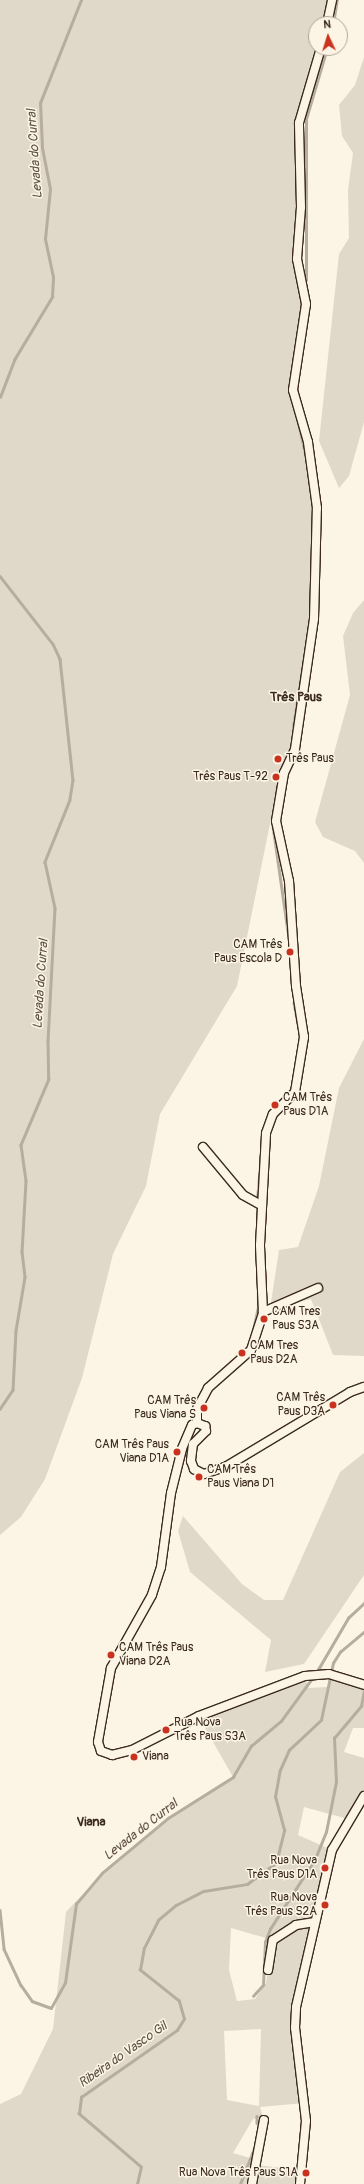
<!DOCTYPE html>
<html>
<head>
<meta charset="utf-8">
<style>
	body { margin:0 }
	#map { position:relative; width:364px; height:2184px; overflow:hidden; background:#fcf5e5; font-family:Pangolin,sans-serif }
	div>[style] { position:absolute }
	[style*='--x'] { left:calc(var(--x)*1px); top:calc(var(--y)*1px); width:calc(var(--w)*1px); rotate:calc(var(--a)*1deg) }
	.green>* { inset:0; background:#e0d8c8 }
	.stream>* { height:2.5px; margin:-1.25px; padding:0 1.25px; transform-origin:1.25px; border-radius:1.25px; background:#b7ad9e }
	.roads { filter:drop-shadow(1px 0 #3b2a1e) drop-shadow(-1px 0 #3b2a1e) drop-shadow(0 1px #3b2a1e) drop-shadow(0 -1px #3b2a1e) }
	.minor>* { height:8px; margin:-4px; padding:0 4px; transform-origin:4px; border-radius:4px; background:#fcf5e5 }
	.dots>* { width:11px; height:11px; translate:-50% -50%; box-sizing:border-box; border:2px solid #fcf5e5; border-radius:50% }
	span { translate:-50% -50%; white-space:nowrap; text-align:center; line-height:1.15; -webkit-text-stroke:3px #fcf5e5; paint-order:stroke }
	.poi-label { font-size:12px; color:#3b2a1e }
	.left { translate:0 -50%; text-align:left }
	.right { translate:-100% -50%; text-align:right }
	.water-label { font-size:13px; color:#605144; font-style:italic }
	.neighbourhood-label { font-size:13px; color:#3b2a1e; font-weight:700 }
	.north { position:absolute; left:308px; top:16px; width:40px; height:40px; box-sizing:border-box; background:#fcf5e5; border:1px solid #afa495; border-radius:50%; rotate:356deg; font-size:11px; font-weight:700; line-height:16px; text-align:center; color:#3b2a1e }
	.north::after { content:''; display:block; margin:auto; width:14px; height:18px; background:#c8321e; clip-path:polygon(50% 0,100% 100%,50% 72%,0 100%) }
</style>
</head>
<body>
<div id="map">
	<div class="green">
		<i style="clip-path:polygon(0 0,332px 0,327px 24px,316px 24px,316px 48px,321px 48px,299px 123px,297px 259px,306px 304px,293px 390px,308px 442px,317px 508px,314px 619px,295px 749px,271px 819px,237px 986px,160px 1114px,146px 1186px,113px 1254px,82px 1378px,45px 1479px,21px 1517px,0 1535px)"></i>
		<i style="clip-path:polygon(364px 57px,364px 422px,349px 476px,339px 488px,319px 441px,339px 254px,349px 238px,348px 190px,353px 153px,342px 136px,339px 105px,355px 85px)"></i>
		<i style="clip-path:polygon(364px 600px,364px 863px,355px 851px,323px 837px,315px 822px,350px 695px,343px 636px,353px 613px)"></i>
		<i style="clip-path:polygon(364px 1039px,364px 1356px,333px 1355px,311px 1299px,270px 1309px,279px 1250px,298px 1247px,319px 1186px,339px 1088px)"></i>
		<i style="clip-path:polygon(364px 1453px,364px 1575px,304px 1664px,265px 1672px,271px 1640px,190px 1572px,178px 1531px,183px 1516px,242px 1584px,264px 1600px,283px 1600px,340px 1472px)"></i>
		<i style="clip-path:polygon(evenodd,305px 1676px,308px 1688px,328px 1687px,330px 1677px,364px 1685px,364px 1728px,353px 1728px,344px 1752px,364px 1758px,364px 1796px,348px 1819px,304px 1807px,298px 1835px,332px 1850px,296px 2007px,304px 2103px,260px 2107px,263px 2117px,253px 2119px,233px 2153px,257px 2160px,256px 2165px,301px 2170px,300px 2184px,0 2184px,0 2104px,21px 2094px,53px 2029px,66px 1912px,102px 1874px,168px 1819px,233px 1777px,201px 1721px,305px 1676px,231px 1928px,273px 1940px,266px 1983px,255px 1999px,237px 2001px,229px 1970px,231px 1928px,305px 1676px,261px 2029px,259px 2106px,227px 2100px,224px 2031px,261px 2029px)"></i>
	</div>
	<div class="stream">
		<i style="--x:333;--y:24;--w:24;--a:-81"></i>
		<i style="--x:306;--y:280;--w:161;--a:-90"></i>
		<i style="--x:306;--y:119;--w:74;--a:-73.5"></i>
		<i style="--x:0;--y:397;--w:40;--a:-69"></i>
		<i style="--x:14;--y:360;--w:74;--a:-58.9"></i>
		<i style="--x:52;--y:297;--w:20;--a:-87"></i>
		<i style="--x:53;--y:277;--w:39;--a:-102"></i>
		<i style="--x:45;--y:239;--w:50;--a:-84.3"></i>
		<i style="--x:50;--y:189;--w:42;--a:-101"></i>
		<i style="--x:42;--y:148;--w:45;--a:-92.5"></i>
		<i style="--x:40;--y:103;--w:111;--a:-68.3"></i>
		<i style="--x:297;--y:416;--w:41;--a:77.3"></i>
		<i style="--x:0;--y:576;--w:86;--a:52.1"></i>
		<i style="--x:53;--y:644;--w:17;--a:65"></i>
		<i style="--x:60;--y:659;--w:122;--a:83.9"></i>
		<i style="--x:73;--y:780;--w:20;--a:99"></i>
		<i style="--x:70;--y:800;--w:67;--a:112"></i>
		<i style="--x:45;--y:862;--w:47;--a:77.7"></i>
		<i style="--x:55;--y:908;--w:132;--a:93"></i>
		<i style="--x:48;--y:1040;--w:39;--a:89"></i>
		<i style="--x:49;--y:1079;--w:72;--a:113"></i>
		<i style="--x:21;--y:1145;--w:36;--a:82"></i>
		<i style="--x:26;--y:1181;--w:71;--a:93.2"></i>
		<i style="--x:22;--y:1252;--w:25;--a:83"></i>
		<i style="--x:25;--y:1277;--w:55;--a:99.5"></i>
		<i style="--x:16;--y:1331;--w:59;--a:92.9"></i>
		<i style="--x:13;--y:1390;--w:23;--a:124"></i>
		<i style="--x:311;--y:591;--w:29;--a:-88"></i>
		<i style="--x:293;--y:727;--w:88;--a:-80.9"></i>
		<i style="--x:276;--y:797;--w:11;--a:-85"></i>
		<i style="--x:273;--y:826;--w:106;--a:81.9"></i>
		<i style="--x:294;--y:1003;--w:25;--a:79"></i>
		<i style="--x:263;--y:1130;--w:22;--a:-66"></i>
		<i style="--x:257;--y:1200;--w:47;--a:-85.1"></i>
		<i style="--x:252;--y:1335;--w:29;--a:-78"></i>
		<i style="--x:258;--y:1307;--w:102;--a:-90.6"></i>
		<i style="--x:316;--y:1673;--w:64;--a:-59.8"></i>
		<i style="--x:348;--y:1618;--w:22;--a:-43"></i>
		<i style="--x:0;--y:1910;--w:39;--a:84"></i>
		<i style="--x:4;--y:1949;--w:40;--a:65"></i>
		<i style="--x:21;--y:1985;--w:19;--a:55"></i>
		<i style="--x:32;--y:2001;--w:20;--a:20"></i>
		<i style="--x:51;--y:2008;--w:29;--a:-61"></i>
		<i style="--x:65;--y:1983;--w:80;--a:-82.1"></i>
		<i style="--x:76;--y:1904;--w:40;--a:-50"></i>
		<i style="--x:102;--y:1873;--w:86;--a:-39.8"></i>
		<i style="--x:168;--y:1818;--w:77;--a:-32.2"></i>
		<i style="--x:233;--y:1777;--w:36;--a:-60"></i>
		<i style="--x:251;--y:1746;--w:39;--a:-40"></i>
		<i style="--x:281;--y:1721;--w:54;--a:-54"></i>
		<i style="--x:253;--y:1996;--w:15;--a:-48"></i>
		<i style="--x:263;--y:1985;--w:43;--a:-87.3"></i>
		<i style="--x:265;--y:1942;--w:14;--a:-69"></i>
		<i style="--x:270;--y:1929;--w:83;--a:-57.3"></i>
		<i style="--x:315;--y:1859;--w:29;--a:-68"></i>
		<i style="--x:326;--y:1832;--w:51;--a:-78.7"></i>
		<i style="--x:336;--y:1782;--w:44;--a:-92.6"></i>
		<i style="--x:334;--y:1738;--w:42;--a:-49.8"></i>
		<i style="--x:361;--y:1706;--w:15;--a:-79"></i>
		<i style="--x:257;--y:2116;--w:7;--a:90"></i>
		<i style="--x:137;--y:2184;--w:17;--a:-77"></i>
		<i style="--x:141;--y:2167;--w:82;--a:-139.5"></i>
		<i style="--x:79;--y:2114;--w:17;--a:-83"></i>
		<i style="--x:81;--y:2097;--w:117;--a:-34.9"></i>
		<i style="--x:177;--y:2030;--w:13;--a:-58"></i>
		<i style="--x:184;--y:2019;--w:19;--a:-106"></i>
		<i style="--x:179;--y:2001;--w:50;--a:-141.5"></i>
		<i style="--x:140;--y:1970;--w:22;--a:-80"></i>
		<i style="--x:144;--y:1948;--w:31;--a:-63"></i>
		<i style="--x:158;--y:1920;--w:23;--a:-40"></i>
		<i style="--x:176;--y:1905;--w:31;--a:-27"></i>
		<i style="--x:204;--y:1891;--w:44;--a:-9.2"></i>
		<i style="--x:247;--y:1884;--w:36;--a:-36"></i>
		<i style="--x:276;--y:1863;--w:34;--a:-76"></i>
		<i style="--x:284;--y:1830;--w:34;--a:-105"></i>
		<i style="--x:275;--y:1797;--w:27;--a:-80"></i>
		<i style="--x:280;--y:1770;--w:22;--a:-66"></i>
		<i style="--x:289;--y:1750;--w:44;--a:-43.2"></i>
		<i style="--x:321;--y:1720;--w:58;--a:-78.1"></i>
		<i style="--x:333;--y:1663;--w:13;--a:-58"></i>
		<i style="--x:340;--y:1652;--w:31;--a:-40"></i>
		<i style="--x:240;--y:2184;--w:41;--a:-68.5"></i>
	</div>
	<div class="roads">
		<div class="minor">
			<i style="--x:327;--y:24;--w:25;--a:-78"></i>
			<i style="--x:203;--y:1147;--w:62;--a:50.2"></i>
			<i style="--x:243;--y:1195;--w:21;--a:29"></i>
			<i style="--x:263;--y:1312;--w:60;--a:-23.6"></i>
			<i style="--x:197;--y:1423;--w:14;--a:-90"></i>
			<i style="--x:197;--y:1409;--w:24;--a:-62"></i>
			<i style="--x:208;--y:1388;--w:57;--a:-41.5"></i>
			<i style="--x:251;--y:1350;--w:40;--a:-72"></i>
			<i style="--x:263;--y:1312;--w:67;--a:-92.6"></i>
			<i style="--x:260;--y:1245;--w:112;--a:-86.9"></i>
			<i style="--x:266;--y:1133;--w:20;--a:-70"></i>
			<i style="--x:273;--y:1114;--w:31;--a:-45"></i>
			<i style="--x:295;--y:1092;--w:56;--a:-80.7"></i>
			<i style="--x:304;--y:1037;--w:52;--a:-98.9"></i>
			<i style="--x:296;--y:986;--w:105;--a:-93.8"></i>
			<i style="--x:289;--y:881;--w:61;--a:-102.2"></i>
			<i style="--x:276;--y:821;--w:49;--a:-80.5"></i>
			<i style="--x:284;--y:773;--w:26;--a:-65"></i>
			<i style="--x:295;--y:749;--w:131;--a:-81.7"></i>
			<i style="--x:314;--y:619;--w:111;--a:-88.5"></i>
			<i style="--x:317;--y:508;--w:67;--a:-97.8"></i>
			<i style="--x:308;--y:442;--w:54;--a:-106.1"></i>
			<i style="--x:293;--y:390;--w:87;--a:-81.4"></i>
			<i style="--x:306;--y:304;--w:46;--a:-101.3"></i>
			<i style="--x:297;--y:259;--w:52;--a:-85.6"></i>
			<i style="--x:301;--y:207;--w:84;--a:-91.4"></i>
			<i style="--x:299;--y:123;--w:78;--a:-73.7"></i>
			<i style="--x:197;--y:1423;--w:5;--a:158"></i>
			<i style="--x:192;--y:1425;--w:26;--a:113"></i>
			<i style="--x:182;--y:1449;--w:45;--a:104"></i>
			<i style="--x:171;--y:1493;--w:75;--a:97.7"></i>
			<i style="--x:161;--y:1567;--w:29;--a:108"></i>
			<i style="--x:152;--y:1595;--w:84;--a:119.3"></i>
			<i style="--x:111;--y:1668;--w:75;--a:100"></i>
			<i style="--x:98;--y:1742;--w:9;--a:72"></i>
			<i style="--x:101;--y:1751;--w:12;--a:20"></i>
			<i style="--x:112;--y:1755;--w:21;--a:-14"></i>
			<i style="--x:132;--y:1750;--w:75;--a:-26.9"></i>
			<i style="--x:199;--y:1716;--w:113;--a:-20.7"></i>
			<i style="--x:305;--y:1676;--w:24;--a:-5"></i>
			<i style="--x:329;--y:1674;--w:37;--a:17"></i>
			<i style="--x:197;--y:1423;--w:9;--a:21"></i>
			<i style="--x:205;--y:1426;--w:5;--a:79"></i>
			<i style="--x:206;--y:1431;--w:18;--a:135"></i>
			<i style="--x:193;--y:1444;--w:17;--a:97"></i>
			<i style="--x:191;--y:1461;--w:9;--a:69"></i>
			<i style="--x:194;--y:1469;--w:11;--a:27"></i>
			<i style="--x:204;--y:1474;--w:24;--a:-19"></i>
			<i style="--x:227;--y:1466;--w:144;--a:-31"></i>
			<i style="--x:350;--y:1392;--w:15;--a:-20"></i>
			<i style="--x:268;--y:1970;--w:30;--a:-81"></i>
			<i style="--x:273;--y:1940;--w:27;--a:-33"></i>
			<i style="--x:296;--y:1925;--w:19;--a:-9"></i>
			<i style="--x:252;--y:2184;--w:65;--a:-79.4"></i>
			<i style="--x:300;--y:2184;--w:63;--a:-84.6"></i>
			<i style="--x:306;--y:2121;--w:94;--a:-96.7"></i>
			<i style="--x:295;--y:2028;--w:21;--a:-87"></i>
			<i style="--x:296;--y:2007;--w:161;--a:-77.1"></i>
			<i style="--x:332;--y:1850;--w:63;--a:-59.3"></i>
		</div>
	</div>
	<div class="dots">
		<i style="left:278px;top:759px;background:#c8321e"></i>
		<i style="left:276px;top:777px;background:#c8321e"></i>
		<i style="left:290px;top:952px;background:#c8321e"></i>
		<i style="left:275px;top:1105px;background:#c8321e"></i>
		<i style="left:264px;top:1319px;background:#c8321e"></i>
		<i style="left:242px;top:1353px;background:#c8321e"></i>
		<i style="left:333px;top:1405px;background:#c8321e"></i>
		<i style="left:204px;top:1408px;background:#c8321e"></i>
		<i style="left:177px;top:1452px;background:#c8321e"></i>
		<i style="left:199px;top:1477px;background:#c8321e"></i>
		<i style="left:111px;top:1655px;background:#c8321e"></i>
		<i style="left:166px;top:1730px;background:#c8321e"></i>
		<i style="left:134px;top:1757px;background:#c8321e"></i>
		<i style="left:325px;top:1868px;background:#c8321e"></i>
		<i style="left:325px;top:1905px;background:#c8321e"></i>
		<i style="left:306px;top:2173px;background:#c8321e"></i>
	</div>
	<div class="poi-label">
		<span class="left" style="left:286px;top:759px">Três Paus</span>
		<span class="right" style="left:268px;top:777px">Três Paus T-92</span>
		<span class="right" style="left:282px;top:952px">CAM Três<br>Paus Escola D</span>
		<span class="left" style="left:283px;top:1105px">CAM Três<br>Paus D1A</span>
		<span class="left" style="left:272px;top:1319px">CAM Tres<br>Paus S3A</span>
		<span class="left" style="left:250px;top:1353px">CAM Tres<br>Paus D2A</span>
		<span class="right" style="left:325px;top:1405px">CAM Três<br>Paus D3A</span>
		<span class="right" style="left:196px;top:1408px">CAM Três<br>Paus Viana S</span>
		<span class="right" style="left:169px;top:1452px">CAM Três Paus<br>Viana D1A</span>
		<span class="left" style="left:207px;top:1477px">CAM Três<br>Paus Viana D1</span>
		<span class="left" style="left:119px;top:1655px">CAM Três Paus<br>Viana D2A</span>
		<span class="left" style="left:174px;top:1730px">Rua Nova<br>Três Paus S3A</span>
		<span class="left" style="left:142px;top:1757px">Viana</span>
		<span class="right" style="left:317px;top:1868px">Rua Nova<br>Três Paus D1A</span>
		<span class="right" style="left:317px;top:1905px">Rua Nova<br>Três Paus S2A</span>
		<span class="right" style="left:298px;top:2173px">Rua Nova Três Paus S1A</span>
	</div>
	<div class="water-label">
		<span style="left:35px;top:154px;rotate:-94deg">Levada do Curral</span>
		<span style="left:41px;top:984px;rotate:-86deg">Levada do Curral</span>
		<span style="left:141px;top:1830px;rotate:-38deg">Levada do Curral</span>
		<span style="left:123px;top:2055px;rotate:-35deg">Ribeira do Vasco Gil</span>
	</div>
	<div class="neighbourhood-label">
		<span style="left:296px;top:697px">Três Paus</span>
		<span style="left:91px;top:1822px">Viana</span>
	</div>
	<div class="north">N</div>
</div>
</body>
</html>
